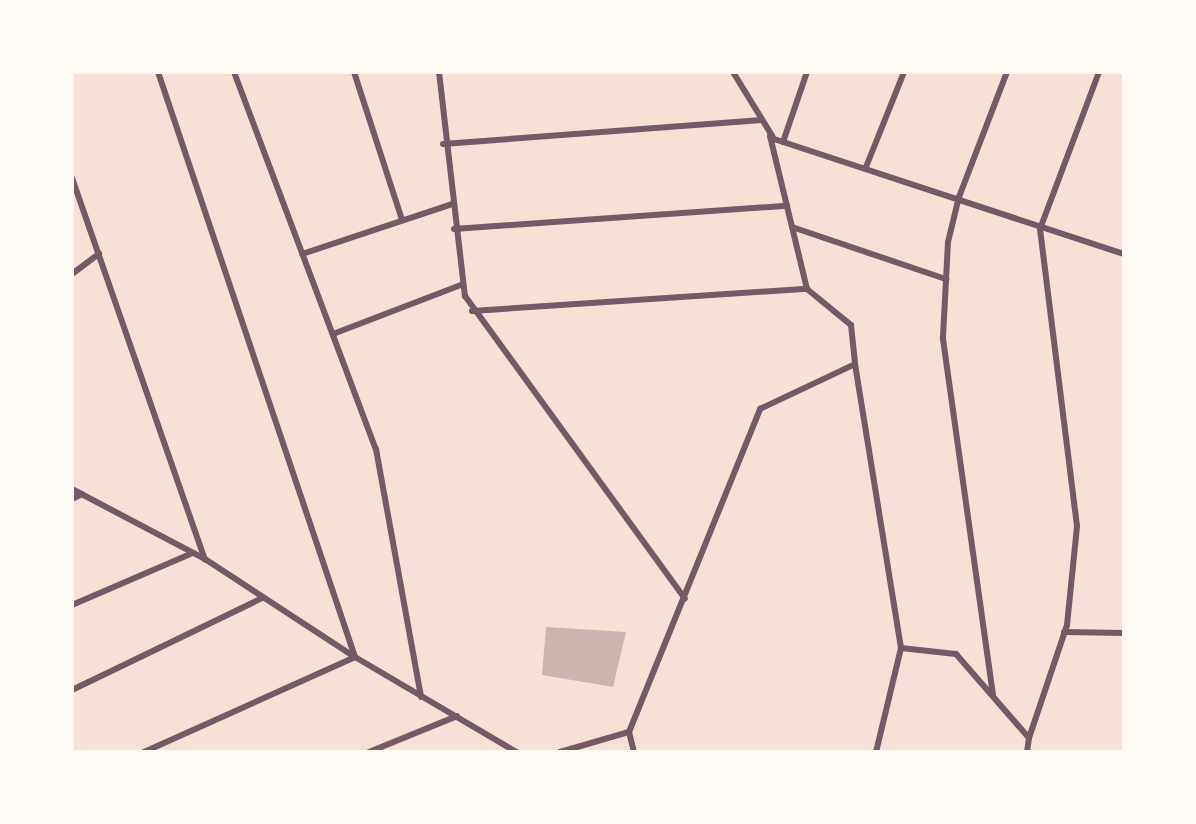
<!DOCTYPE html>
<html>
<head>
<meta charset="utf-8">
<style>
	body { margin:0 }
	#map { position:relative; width:1196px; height:824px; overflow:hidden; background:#f7e1d7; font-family:"Space Grotesk",sans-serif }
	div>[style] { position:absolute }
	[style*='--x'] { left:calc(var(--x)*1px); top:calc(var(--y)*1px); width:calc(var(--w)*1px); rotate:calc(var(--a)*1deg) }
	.building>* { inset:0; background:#ccb4b1 }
	.minor>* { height:6px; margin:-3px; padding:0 3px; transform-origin:3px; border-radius:3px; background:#755966 }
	span { translate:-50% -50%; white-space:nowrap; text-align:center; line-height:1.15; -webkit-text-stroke:5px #fffaf5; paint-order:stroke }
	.frame { position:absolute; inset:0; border:74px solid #fffaf5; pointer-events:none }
</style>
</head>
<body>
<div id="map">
	<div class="building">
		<i style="clip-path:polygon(546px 627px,626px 632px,613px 687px,542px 675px)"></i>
	</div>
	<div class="minor">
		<i style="--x:234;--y:72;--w:403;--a:69.4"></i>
		<i style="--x:376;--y:449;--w:252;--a:79.7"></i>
		<i style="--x:354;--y:72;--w:156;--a:72"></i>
		<i style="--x:439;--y:72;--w:226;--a:83.4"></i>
		<i style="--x:465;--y:296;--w:374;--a:54"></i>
		<i style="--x:733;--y:72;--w:79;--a:58.5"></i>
		<i style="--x:774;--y:139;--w:368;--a:18.2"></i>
		<i style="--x:770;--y:136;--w:157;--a:76.4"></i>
		<i style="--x:807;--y:289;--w:57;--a:39.3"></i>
		<i style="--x:851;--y:325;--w:39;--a:84"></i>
		<i style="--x:783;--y:142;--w:74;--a:-71.1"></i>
		<i style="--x:443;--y:144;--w:320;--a:-4.3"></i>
		<i style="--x:866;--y:167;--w:102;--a:-68.2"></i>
		<i style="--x:72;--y:178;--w:404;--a:70.8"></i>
		<i style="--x:792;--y:227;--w:163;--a:18.7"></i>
		<i style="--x:454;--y:229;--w:334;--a:-4"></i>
		<i style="--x:302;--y:254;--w:158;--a:-18.4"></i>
		<i style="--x:72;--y:274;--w:34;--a:-37"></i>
		<i style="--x:472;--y:311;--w:336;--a:-3.8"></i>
		<i style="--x:333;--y:334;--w:139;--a:-21"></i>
		<i style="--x:72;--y:489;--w:150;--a:27.8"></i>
		<i style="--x:205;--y:559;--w:179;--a:33.2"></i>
		<i style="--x:355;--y:657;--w:187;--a:30.5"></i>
		<i style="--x:72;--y:499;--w:11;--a:-27"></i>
		<i style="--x:72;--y:605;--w:132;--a:-23.3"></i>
		<i style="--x:1064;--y:632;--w:60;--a:1"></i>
		<i style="--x:901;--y:648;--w:55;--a:6.2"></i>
		<i style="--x:956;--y:654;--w:111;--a:49"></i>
		<i style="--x:1029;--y:738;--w:14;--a:98"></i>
		<i style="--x:72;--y:690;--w:211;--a:-25.8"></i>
		<i style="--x:993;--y:695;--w:361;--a:-98"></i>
		<i style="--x:943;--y:337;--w:95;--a:-87"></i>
		<i style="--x:948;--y:242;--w:46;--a:-76.3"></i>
		<i style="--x:959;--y:197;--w:134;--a:-69"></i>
		<i style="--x:629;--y:732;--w:21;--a:76"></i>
		<i style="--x:1029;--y:738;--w:119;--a:-71.4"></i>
		<i style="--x:1067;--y:625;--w:100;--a:-84.2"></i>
		<i style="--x:1077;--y:526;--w:299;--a:-97.1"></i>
		<i style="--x:1040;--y:229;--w:168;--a:-69.4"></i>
		<i style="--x:144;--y:752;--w:231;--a:-24.2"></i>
		<i style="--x:355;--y:657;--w:617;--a:-108.61"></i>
		<i style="--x:369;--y:752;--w:95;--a:-22.2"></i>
		<i style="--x:560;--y:752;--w:72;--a:-16.2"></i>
		<i style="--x:629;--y:732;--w:349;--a:-67.9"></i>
		<i style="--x:760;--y:409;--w:105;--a:-25.3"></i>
		<i style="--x:855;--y:364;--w:288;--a:80.8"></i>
		<i style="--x:901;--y:648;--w:107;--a:103.5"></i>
	</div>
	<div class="frame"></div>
</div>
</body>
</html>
